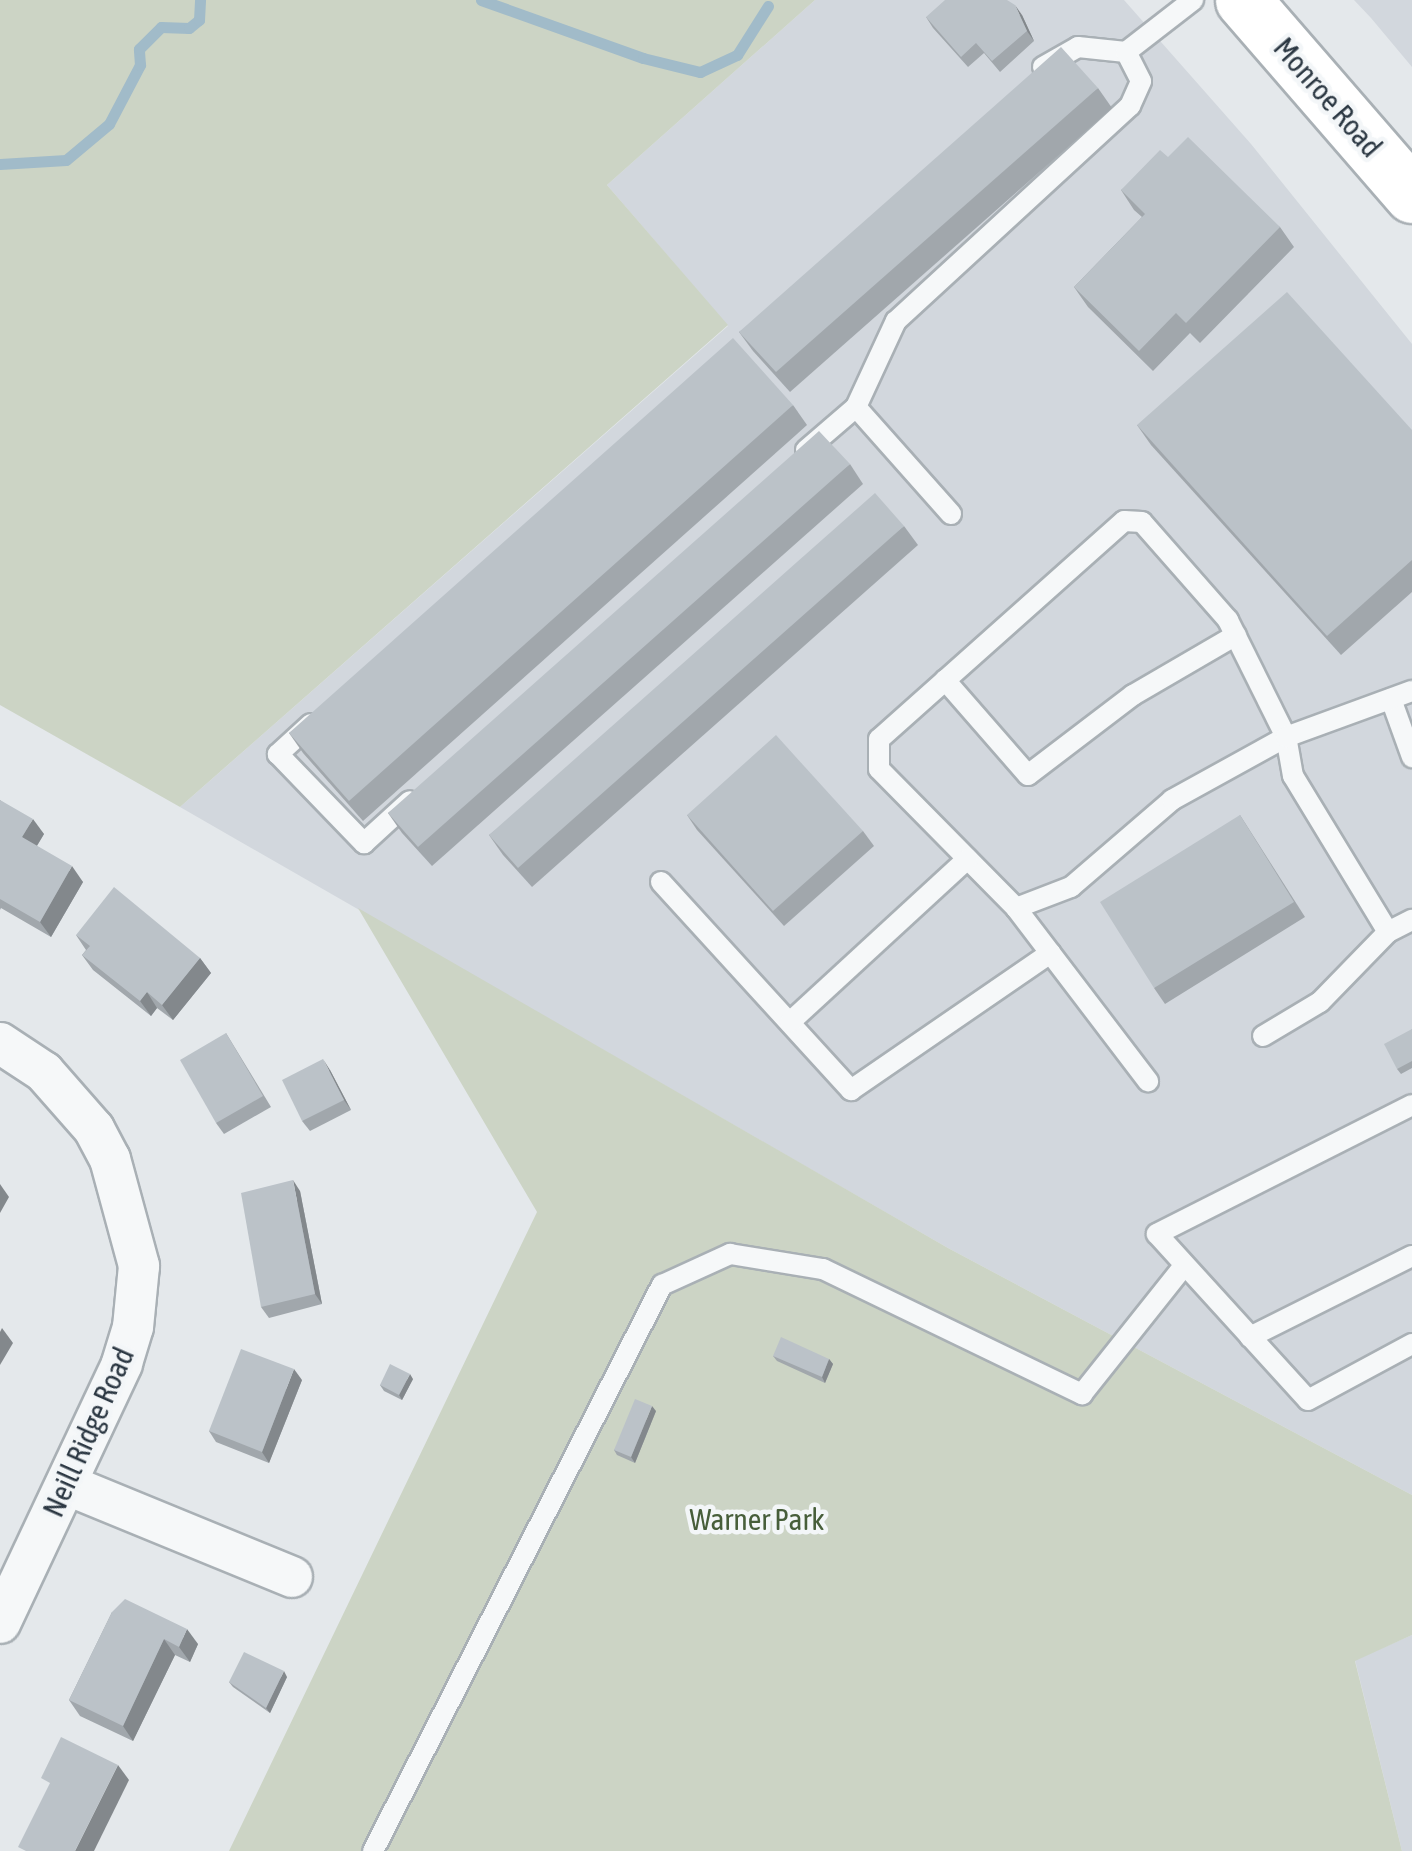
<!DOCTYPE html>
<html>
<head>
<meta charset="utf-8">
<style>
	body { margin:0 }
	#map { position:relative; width:1412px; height:1851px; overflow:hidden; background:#e4e8eb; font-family:"Asap Condensed",sans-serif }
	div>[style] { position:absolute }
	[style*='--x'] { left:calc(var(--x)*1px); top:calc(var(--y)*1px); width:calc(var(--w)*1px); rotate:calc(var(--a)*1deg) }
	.built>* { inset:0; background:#d2d7dd }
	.green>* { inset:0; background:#ccd4c5 }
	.stream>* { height:11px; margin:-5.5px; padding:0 5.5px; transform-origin:5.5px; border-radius:5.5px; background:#a1bbc9 }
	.roads { filter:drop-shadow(2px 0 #a9b0b5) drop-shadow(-2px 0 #a9b0b5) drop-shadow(0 2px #a9b0b5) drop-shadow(0 -2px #a9b0b5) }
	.lane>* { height:20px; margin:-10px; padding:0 10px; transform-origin:10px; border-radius:10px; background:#f6f8f9 }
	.street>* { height:40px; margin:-20px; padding:0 20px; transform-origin:20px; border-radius:20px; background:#f6f8f9 }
	.secondary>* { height:55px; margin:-27.5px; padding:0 27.5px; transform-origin:27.5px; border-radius:27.5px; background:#fff }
	.wall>* { inset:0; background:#a1a7ac }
	.shaded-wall>* { inset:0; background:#83888c }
	.building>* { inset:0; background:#bbc2c8 }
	span { translate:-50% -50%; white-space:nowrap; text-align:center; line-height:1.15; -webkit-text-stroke:9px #f3f6f8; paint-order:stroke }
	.street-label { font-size:30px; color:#2c3843 }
	.park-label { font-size:30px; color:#475e3a }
</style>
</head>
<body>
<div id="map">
	<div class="built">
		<i style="clip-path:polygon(815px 0,1124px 0,1251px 144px,1412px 344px,1412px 1495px,948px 1248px,180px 807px,728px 326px,607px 185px)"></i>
		<i style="clip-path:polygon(1354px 0,1412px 0,1412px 67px,1371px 18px)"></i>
		<i style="clip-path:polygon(1412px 1635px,1412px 1851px,1402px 1851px,1355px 1660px)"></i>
	</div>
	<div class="green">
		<i style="clip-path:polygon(0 0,815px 0,607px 185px,728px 325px,180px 807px,0 705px)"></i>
		<i style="clip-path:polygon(358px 908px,948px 1248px,1412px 1495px,1412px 1635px,1355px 1661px,1402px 1851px,229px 1851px,537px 1212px)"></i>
	</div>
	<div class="stream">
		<i style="--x:481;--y:0;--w:172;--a:19.7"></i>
		<i style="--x:643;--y:58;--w:59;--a:13.8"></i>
		<i style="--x:700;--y:72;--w:41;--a:-24.7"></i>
		<i style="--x:737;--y:55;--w:58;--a:-57.7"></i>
		<i style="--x:0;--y:164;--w:66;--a:-3.5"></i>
		<i style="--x:66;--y:160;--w:56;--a:-39.9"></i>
		<i style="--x:109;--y:124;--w:67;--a:-62.3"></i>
		<i style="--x:140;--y:65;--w:16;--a:-94"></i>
		<i style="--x:139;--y:49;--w:31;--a:-45"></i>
		<i style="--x:161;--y:27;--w:28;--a:2"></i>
		<i style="--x:189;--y:28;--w:13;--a:-39"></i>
		<i style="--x:199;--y:20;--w:20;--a:-87"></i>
	</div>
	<div class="roads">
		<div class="lane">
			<i style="--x:1043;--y:67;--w:40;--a:-29.7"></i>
			<i style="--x:1078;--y:47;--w:48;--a:5.9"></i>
			<i style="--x:806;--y:450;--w:66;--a:-40.7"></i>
			<i style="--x:951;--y:514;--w:143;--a:-131.6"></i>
			<i style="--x:856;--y:407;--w:95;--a:-65.1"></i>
			<i style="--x:896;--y:321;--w:318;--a:-42.6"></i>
			<i style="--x:1130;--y:106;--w:27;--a:-66"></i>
			<i style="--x:1141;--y:81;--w:33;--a:-117"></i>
			<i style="--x:1126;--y:52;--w:85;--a:-37.8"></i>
			<i style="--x:945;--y:680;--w:126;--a:48.9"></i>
			<i style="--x:1028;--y:775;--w:132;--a:-37.3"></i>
			<i style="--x:1133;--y:695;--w:119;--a:-30.2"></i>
			<i style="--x:1391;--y:699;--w:62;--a:70.1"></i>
			<i style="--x:311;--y:724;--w:45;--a:137.7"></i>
			<i style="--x:278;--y:754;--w:124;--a:46"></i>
			<i style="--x:364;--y:843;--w:62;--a:-42.4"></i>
			<i style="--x:661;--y:882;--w:282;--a:47.6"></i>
			<i style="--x:851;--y:1090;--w:242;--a:-34.5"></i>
			<i style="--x:1016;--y:908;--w:218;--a:52.7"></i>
			<i style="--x:1388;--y:932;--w:183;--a:-121.3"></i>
			<i style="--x:1293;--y:776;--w:40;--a:-100"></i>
			<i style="--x:1286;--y:737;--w:131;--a:-116.4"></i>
			<i style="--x:1228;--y:620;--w:130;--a:-131.3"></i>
			<i style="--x:1142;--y:522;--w:18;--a:-177"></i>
			<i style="--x:1124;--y:521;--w:328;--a:138.3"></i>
			<i style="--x:879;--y:739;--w:30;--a:90"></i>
			<i style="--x:879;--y:769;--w:195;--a:45.4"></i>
			<i style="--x:1016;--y:908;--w:59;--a:-20.9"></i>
			<i style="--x:1071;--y:887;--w:133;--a:-40.7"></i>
			<i style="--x:1172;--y:800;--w:130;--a:-28.9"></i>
			<i style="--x:1286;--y:737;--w:134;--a:-20.1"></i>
			<i style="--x:790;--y:1022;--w:241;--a:-42.6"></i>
			<i style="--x:1263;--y:1036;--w:66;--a:-30.8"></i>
			<i style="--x:1320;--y:1002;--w:98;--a:-45.8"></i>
			<i style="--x:1388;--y:932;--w:27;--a:-27"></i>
			<i style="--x:1412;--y:1105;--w:286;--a:153.2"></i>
			<i style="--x:1157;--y:1234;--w:224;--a:47.7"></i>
			<i style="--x:1308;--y:1400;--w:118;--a:-28.3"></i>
			<i style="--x:1250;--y:1337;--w:181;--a:-26.6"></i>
			<i style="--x:373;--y:1851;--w:636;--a:-62.95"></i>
			<i style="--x:662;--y:1285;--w:75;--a:-24.5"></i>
			<i style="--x:730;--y:1254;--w:94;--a:9.2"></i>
			<i style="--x:823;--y:1269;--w:288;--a:25.8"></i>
			<i style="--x:1082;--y:1394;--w:162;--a:-51.5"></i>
		</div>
		<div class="street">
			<i style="--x:0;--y:1043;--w:53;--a:33.4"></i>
			<i style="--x:44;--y:1072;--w:76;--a:48.7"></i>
			<i style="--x:94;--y:1129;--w:34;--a:62"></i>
			<i style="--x:110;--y:1159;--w:111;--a:74.8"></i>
			<i style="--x:139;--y:1266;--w:61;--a:95.6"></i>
			<i style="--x:133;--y:1327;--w:39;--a:107"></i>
			<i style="--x:122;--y:1364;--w:286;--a:115.2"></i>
			<i style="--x:68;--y:1485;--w:242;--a:22.3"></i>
		</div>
		<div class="secondary">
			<i style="--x:1243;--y:0;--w:258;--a:49.1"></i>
		</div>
	</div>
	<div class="wall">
		<i style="clip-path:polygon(1022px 15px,1034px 41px,1000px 72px,984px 53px,968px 67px,933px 28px,926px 17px)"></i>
		<i style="clip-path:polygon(1098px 88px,1112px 108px,790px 392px,753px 351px,739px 332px)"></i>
		<i style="clip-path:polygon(1168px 157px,1280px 227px,1294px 247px,1200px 343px,1190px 333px,1153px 371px,1088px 307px,1074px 287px,1142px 217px,1134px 210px,1121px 190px)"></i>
		<i style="clip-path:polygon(793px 405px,807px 425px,363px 821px,303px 753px,289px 733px)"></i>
		<i style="clip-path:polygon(1137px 425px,1412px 430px,1412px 592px,1341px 655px,1151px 445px)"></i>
		<i style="clip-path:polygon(850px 464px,863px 484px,432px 866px,402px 833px,388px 813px)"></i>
		<i style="clip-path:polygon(904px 526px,918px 545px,532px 887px,503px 855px,489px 835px)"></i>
		<i style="clip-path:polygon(0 800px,44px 834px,37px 846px,83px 882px,51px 937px,1px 908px,0 910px)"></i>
		<i style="clip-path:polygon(687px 815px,863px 831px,874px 846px,784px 926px,697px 830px)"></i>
		<i style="clip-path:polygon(1240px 815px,1305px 917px,1165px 1004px,1154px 988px)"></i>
		<i style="clip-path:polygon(76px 935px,200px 958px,211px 973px,173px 1020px,157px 1008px,151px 1016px,93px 970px,82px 955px,86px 950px)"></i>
		<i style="clip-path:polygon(1412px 1029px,1412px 1068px,1401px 1074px,1397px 1069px)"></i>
		<i style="clip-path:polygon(226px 1033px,271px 1107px,224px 1134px,216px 1123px)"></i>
		<i style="clip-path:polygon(330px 1070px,351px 1110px,310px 1131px,302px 1121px)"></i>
		<i style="clip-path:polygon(300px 1191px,322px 1304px,269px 1318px,261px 1307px)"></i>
		<i style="clip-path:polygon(773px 1356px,829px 1359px,833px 1364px,825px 1383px,777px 1361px)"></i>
		<i style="clip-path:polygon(413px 1379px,402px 1400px,384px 1391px,380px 1385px)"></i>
		<i style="clip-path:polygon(302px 1380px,269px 1463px,216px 1442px,209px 1431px)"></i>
		<i style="clip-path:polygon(656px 1411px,635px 1463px,617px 1455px,614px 1450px)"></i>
		<i style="clip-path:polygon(112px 1612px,198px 1644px,190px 1662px,175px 1655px,133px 1741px,80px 1716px,69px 1700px)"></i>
		<i style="clip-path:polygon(287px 1677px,270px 1713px,233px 1687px,229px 1682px)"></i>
	</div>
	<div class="shaded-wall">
		<i style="clip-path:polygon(1015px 5px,1022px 15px,1034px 41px,1027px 31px)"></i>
		<i style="clip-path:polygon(33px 819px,44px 834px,33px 852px,22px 837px)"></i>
		<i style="clip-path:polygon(72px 866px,83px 882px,51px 937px,40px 922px)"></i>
		<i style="clip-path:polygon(200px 958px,211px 973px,173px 1020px,162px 1005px)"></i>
		<i style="clip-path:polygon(147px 992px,157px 1008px,151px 1016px,140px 1001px)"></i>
		<i style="clip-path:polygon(323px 1059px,330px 1070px,351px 1110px,344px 1100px)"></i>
		<i style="clip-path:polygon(293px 1180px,300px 1191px,322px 1304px,315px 1294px)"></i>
		<i style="clip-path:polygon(0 1184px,9px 1197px,0 1213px)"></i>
		<i style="clip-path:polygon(2px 1328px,13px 1343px,0 1365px,0 1332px)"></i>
		<i style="clip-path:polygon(829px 1359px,833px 1364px,825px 1383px,822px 1377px)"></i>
		<i style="clip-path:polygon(294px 1369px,302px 1380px,269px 1463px,262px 1452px)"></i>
		<i style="clip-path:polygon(410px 1374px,413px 1379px,402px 1400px,399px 1395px)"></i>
		<i style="clip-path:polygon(652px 1406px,656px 1411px,635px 1463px,631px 1457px)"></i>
		<i style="clip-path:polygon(187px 1629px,198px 1644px,190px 1662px,179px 1647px)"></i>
		<i style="clip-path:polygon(164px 1639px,175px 1655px,133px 1741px,123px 1726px)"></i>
		<i style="clip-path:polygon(284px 1671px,287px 1677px,270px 1713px,266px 1708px)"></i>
		<i style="clip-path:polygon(118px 1765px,129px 1780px,94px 1851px,75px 1851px)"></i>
	</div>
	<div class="building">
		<i style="clip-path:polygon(945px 0,1007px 0,1015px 5px,1027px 31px,992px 61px,976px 43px,961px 57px,926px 17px)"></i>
		<i style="clip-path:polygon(1061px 47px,1098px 88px,776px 372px,739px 332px)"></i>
		<i style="clip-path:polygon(1188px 137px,1280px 227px,1186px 323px,1176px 313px,1139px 351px,1074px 287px,1145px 214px,1121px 190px,1160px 150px,1168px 157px)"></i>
		<i style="clip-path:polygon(1287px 292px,1412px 430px,1412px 560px,1327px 636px,1137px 425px)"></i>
		<i style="clip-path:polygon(733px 338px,793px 405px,349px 801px,289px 733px)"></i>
		<i style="clip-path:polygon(819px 431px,850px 464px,418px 847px,388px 813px)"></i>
		<i style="clip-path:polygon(875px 493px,904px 526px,518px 868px,489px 835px)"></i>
		<i style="clip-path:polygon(776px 735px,863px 831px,773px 911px,687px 815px)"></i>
		<i style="clip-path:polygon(0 800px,33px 819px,22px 837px,72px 866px,40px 922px,0 899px)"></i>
		<i style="clip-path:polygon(1240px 815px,1294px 902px,1154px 988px,1100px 902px)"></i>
		<i style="clip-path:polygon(114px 887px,200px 958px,162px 1005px,147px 992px,140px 1001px,82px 955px,90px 946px,76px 935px)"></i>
		<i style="clip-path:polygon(1412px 1029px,1412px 1061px,1397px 1069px,1384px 1044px)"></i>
		<i style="clip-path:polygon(226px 1033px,263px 1096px,216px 1123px,180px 1060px)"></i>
		<i style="clip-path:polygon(323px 1059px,344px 1100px,302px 1121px,282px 1080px)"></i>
		<i style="clip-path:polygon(293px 1180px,315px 1294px,261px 1307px,241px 1193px)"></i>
		<i style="clip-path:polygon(781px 1337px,829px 1359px,822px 1377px,773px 1356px)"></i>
		<i style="clip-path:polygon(241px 1349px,294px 1369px,262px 1452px,209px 1431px)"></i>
		<i style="clip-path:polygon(390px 1364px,410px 1374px,399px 1395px,380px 1385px)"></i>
		<i style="clip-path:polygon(635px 1399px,652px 1406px,631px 1457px,614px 1450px)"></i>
		<i style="clip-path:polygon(125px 1599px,187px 1629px,179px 1647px,164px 1639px,123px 1726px,69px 1700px,112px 1612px)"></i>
		<i style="clip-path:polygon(244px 1652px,284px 1671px,266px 1708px,229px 1682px)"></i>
		<i style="clip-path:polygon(61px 1737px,118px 1765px,75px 1851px,26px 1851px,18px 1847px,50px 1783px,41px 1778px)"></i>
	</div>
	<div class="street-label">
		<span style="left:1328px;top:97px;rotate:49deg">Monroe Road</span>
		<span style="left:88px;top:1432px;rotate:-66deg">Neill Ridge Road</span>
	</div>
	<div class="park-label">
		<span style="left:757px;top:1519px">Warner Park</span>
	</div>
</div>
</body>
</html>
